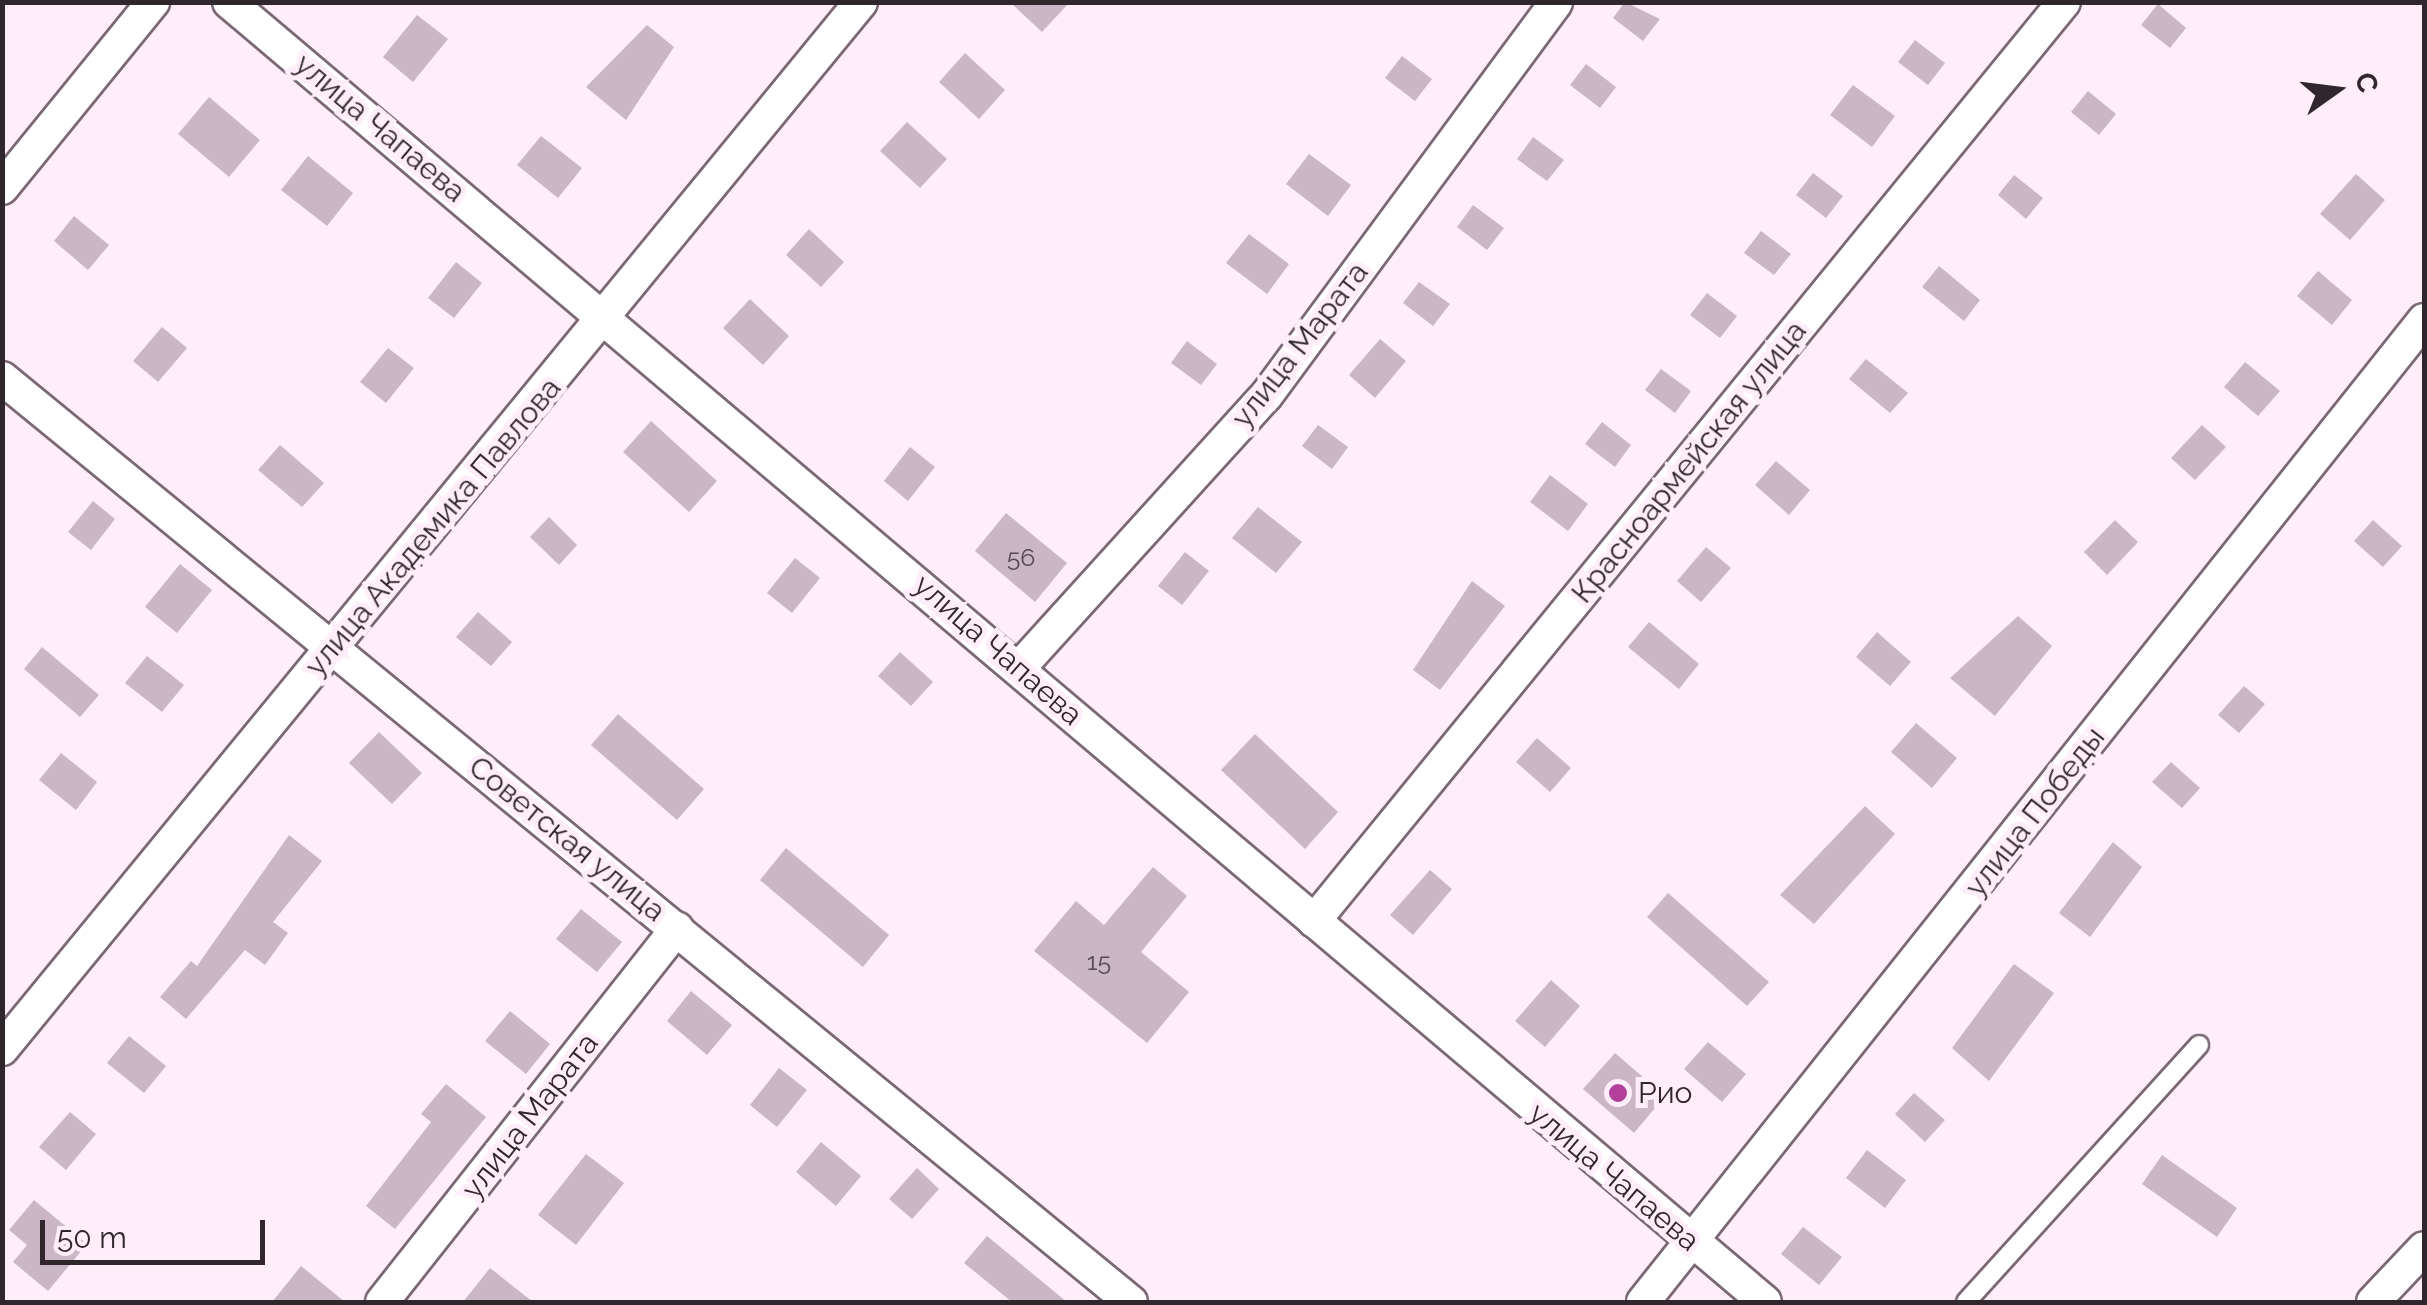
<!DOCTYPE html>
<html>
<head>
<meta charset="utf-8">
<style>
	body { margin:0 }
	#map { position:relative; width:2427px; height:1305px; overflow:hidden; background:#ffeef9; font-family:Raleway,sans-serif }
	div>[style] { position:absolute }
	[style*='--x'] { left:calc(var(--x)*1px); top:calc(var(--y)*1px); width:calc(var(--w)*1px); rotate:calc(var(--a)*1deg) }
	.building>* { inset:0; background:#cab6c4 }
	.roads { filter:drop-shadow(2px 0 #7b6875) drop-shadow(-2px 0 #7b6875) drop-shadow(0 2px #7b6875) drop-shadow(0 -2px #7b6875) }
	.lane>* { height:18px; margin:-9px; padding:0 9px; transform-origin:9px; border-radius:9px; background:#fff }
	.street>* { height:32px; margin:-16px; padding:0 16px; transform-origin:16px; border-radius:16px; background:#fff }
	.dots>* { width:28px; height:28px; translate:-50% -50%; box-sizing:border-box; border:5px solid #ffeef9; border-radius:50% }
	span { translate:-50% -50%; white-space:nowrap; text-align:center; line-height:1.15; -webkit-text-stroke:10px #ffeef9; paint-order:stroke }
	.number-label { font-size:25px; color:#564b52 }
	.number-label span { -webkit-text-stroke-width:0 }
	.street-label { font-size:30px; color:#2f272c }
	.poi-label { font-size:30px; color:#2f272c }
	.left { translate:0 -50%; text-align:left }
	.frame { position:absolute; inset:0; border:5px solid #2f272c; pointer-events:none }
	.north { position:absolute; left:2287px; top:40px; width:100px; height:100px; -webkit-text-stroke:8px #ffeef9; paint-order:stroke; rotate:76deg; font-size:28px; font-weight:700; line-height:40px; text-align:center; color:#2f272c }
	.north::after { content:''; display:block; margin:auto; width:35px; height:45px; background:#2f272c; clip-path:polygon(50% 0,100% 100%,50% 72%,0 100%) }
	.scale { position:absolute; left:40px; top:1220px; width:225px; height:45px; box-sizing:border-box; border:5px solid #2f272c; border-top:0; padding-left:12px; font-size:30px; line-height:35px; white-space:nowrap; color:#2f272c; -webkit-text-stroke:8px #ffeef9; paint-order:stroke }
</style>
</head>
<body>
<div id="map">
	<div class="building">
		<i style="clip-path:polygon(1010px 2px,1070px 2px,1042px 32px)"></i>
		<i style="clip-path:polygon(1625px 2px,1660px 19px,1643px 41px,1613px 18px)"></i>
		<i style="clip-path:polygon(2158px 4px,2186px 28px,2170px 48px,2141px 25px)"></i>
		<i style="clip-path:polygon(417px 15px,448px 39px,413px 82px,383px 57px)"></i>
		<i style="clip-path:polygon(647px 25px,674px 47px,626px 120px,586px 87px)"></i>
		<i style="clip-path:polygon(1915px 40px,1945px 63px,1928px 85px,1898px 62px)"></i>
		<i style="clip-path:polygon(965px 53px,1005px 90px,979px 119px,939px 82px)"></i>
		<i style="clip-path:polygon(1402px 56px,1432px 79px,1415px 101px,1385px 78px)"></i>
		<i style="clip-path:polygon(1586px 64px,1616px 87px,1600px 108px,1570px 85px)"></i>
		<i style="clip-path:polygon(1853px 85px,1895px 116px,1872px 147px,1830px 115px)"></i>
		<i style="clip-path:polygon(2088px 91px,2116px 114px,2099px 135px,2071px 112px)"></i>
		<i style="clip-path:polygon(209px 97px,260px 140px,229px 177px,178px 134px)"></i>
		<i style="clip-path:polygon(907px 122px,947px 159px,920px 188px,880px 151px)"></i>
		<i style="clip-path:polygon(541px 136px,582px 168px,558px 198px,517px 165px)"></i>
		<i style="clip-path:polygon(1533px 137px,1564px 160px,1547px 181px,1517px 159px)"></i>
		<i style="clip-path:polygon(1309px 154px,1351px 185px,1328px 216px,1286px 184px)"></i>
		<i style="clip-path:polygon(308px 156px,353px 193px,327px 226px,281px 190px)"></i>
		<i style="clip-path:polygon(1813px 173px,1843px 196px,1826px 218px,1796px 195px)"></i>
		<i style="clip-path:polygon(2356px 174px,2385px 200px,2350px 240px,2320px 214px)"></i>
		<i style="clip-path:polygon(2014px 175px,2043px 198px,2026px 219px,1998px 195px)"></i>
		<i style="clip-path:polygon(1473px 205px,1504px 228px,1487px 250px,1457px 227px)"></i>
		<i style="clip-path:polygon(74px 216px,109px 245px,88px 270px,54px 241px)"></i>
		<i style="clip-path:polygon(809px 229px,844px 262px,821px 287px,786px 255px)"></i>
		<i style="clip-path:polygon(1761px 231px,1791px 254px,1774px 275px,1744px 253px)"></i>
		<i style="clip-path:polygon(1249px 234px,1289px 264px,1267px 294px,1226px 263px)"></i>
		<i style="clip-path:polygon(456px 262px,482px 283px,454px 318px,428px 298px)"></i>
		<i style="clip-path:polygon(1939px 266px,1980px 300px,1964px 321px,1922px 287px)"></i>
		<i style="clip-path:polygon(2318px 271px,2352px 300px,2332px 325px,2297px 296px)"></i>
		<i style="clip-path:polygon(1419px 282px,1450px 304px,1433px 326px,1403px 303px)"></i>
		<i style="clip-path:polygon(1707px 293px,1737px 316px,1720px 338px,1690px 315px)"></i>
		<i style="clip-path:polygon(750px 299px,789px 336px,763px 365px,723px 328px)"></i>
		<i style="clip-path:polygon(162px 327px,187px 348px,158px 382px,133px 361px)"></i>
		<i style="clip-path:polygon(1380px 339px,1406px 361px,1375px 398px,1349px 375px)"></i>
		<i style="clip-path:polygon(1187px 341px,1217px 364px,1201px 385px,1171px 363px)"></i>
		<i style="clip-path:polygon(388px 348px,414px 368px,386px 403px,360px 382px)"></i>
		<i style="clip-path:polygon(1866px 359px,1908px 393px,1890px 413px,1849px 379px)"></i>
		<i style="clip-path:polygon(2245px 362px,2280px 391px,2258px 416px,2224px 387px)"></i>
		<i style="clip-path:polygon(1661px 369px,1691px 391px,1675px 413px,1645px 390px)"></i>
		<i style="clip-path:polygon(651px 421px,717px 481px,689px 512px,623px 452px)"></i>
		<i style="clip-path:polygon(1602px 422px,1631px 445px,1615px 467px,1585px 444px)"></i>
		<i style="clip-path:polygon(1318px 425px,1348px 447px,1332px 469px,1302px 446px)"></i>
		<i style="clip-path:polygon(2202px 425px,2226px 447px,2195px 480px,2171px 458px)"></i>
		<i style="clip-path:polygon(280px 445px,324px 483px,302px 507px,258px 470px)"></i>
		<i style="clip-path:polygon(910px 447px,935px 467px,908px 501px,884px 481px)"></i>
		<i style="clip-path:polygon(1776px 461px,1810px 490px,1789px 515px,1755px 485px)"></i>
		<i style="clip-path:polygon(1550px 475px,1588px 504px,1568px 531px,1530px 502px)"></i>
		<i style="clip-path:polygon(93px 501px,115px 519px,91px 550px,68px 532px)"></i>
		<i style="clip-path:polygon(1258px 507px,1302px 542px,1276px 573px,1232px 538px)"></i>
		<i style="clip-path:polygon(1006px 513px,1067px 563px,1035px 602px,975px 551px)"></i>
		<i style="clip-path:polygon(549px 517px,577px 545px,559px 565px,530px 537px)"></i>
		<i style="clip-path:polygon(2115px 520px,2138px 542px,2107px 575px,2084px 552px)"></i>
		<i style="clip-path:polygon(2373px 520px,2402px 546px,2383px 567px,2354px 541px)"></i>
		<i style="clip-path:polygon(1706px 547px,1731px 568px,1701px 602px,1677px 581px)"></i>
		<i style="clip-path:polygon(1185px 552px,1209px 571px,1182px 605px,1158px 586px)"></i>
		<i style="clip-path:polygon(795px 558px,820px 578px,792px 613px,767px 593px)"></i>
		<i style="clip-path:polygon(180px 564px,212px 590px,177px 633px,145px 607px)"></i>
		<i style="clip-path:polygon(1472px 581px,1505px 606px,1440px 690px,1413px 670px)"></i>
		<i style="clip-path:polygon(478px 612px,512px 642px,491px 666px,456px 637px)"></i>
		<i style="clip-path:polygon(2018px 616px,2052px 646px,1995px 716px,1950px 678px)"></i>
		<i style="clip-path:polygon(1649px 622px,1699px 664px,1679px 689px,1628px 647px)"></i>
		<i style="clip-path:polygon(1877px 632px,1911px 662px,1890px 686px,1856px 657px)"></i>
		<i style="clip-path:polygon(42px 647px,99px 695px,80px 717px,24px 669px)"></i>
		<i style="clip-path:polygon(900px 652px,933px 682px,911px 706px,878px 676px)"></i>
		<i style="clip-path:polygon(147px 656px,184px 685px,162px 712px,125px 683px)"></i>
		<i style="clip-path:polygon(2244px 686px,2265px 704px,2239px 733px,2218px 715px)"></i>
		<i style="clip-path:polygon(618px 714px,704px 789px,677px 820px,591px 745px)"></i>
		<i style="clip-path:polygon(1916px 723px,1957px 758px,1932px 788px,1891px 752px)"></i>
		<i style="clip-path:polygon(379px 732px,422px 773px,392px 804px,349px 763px)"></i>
		<i style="clip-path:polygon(1255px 734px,1338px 812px,1305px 849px,1221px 770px)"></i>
		<i style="clip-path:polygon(1537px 738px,1571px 768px,1550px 792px,1516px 762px)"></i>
		<i style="clip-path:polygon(61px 753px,97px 782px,76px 810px,39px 780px)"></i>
		<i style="clip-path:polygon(2171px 762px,2200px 788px,2182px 808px,2152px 782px)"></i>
		<i style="clip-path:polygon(1865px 806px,1895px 834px,1814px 924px,1780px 895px)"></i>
		<i style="clip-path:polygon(289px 835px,322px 861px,273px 922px,288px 933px,265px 965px,245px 950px,186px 1019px,160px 997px,191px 961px,197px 966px)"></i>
		<i style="clip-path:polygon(2113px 842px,2142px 867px,2090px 937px,2059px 913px)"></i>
		<i style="clip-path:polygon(786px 848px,889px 935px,863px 967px,760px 880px)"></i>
		<i style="clip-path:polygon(1153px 867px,1187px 896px,1141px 952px,1189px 992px,1147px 1043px,1034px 951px,1076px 901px,1104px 925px)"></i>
		<i style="clip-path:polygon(1430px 870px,1452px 889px,1413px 935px,1390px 915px)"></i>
		<i style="clip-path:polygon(1668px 893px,1769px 982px,1747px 1006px,1647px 917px)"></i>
		<i style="clip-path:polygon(581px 909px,622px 942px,597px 972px,556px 939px)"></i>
		<i style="clip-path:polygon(2014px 964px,2054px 993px,1989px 1081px,1952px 1048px)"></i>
		<i style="clip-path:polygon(1551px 980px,1580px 1006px,1545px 1047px,1515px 1021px)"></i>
		<i style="clip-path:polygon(691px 991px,732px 1025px,707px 1055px,667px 1021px)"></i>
		<i style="clip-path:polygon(510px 1011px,550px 1044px,526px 1074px,485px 1041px)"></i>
		<i style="clip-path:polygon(129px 1036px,166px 1066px,144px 1093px,107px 1063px)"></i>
		<i style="clip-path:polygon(1708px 1042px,1746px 1074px,1722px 1102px,1684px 1069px)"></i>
		<i style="clip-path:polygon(1615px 1053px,1665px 1096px,1634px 1133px,1583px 1089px)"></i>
		<i style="clip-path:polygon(779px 1068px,807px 1090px,777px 1127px,750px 1105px)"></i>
		<i style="clip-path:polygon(446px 1084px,486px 1117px,395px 1229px,366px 1206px,431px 1122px,421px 1114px)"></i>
		<i style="clip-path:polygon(1914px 1093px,1945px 1120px,1925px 1142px,1895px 1114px)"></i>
		<i style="clip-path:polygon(70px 1112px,96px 1134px,66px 1170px,39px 1147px)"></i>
		<i style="clip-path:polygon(821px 1142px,861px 1176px,836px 1206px,796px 1172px)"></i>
		<i style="clip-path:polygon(1867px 1150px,1906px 1180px,1885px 1208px,1846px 1178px)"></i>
		<i style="clip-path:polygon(586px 1154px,624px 1183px,576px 1245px,538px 1215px)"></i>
		<i style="clip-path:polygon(2162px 1155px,2237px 1208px,2217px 1237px,2142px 1184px)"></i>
		<i style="clip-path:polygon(917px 1168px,939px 1189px,912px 1219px,889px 1199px)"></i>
		<i style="clip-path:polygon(34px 1200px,87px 1244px,48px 1291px,13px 1262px,27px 1245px,9px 1230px)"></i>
		<i style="clip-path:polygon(1803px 1227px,1842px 1257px,1819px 1285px,1781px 1254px)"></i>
		<i style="clip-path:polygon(987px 1236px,1067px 1302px,1012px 1302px,964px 1263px)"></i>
		<i style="clip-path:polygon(301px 1266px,345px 1302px,272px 1302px)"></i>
		<i style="clip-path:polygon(490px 1268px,533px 1302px,463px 1302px)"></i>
	</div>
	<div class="roads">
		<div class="lane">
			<i style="--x:1966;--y:1302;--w:347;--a:-47.8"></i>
		</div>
		<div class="street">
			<i style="--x:229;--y:2;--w:2012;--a:40.24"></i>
			<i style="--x:2;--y:188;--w:240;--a:-50.9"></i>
			<i style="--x:2;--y:378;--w:1459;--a:39.3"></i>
			<i style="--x:1019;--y:668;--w:367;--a:-47.8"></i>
			<i style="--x:1266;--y:396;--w:489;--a:-53.6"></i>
			<i style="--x:1314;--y:921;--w:1186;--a:-50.78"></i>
			<i style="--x:2;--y:1049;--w:1354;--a:-50.63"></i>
			<i style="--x:382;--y:1302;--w:476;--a:-51.7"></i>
			<i style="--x:1643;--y:1302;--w:1255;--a:-51.5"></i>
			<i style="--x:2373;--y:1302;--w:74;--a:-46.6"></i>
		</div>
	</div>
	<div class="dots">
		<i style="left:1618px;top:1093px;background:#b2409a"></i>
	</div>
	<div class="number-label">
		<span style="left:1021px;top:557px">56</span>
		<span style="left:1099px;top:961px">15</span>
	</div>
	<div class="street-label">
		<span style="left:380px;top:128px;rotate:40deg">улица Чапаева</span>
		<span style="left:1300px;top:345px;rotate:-52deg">улица Марата</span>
		<span style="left:1689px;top:462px;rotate:-51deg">Красноармейская улица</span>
		<span style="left:433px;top:527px;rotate:-50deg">улица Академика Павлова</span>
		<span style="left:998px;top:650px;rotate:41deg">улица Чапаева</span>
		<span style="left:2035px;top:812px;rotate:-52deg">улица Победы</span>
		<span style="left:567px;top:839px;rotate:39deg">Советская улица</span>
		<span style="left:530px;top:1116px;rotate:-52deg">улица Марата</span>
		<span style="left:1614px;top:1177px;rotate:40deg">улица Чапаева</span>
	</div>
	<div class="poi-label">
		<span class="left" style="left:1638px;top:1093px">Рио</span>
	</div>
	<div class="frame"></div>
	<div class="north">С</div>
	<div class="scale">50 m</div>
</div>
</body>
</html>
